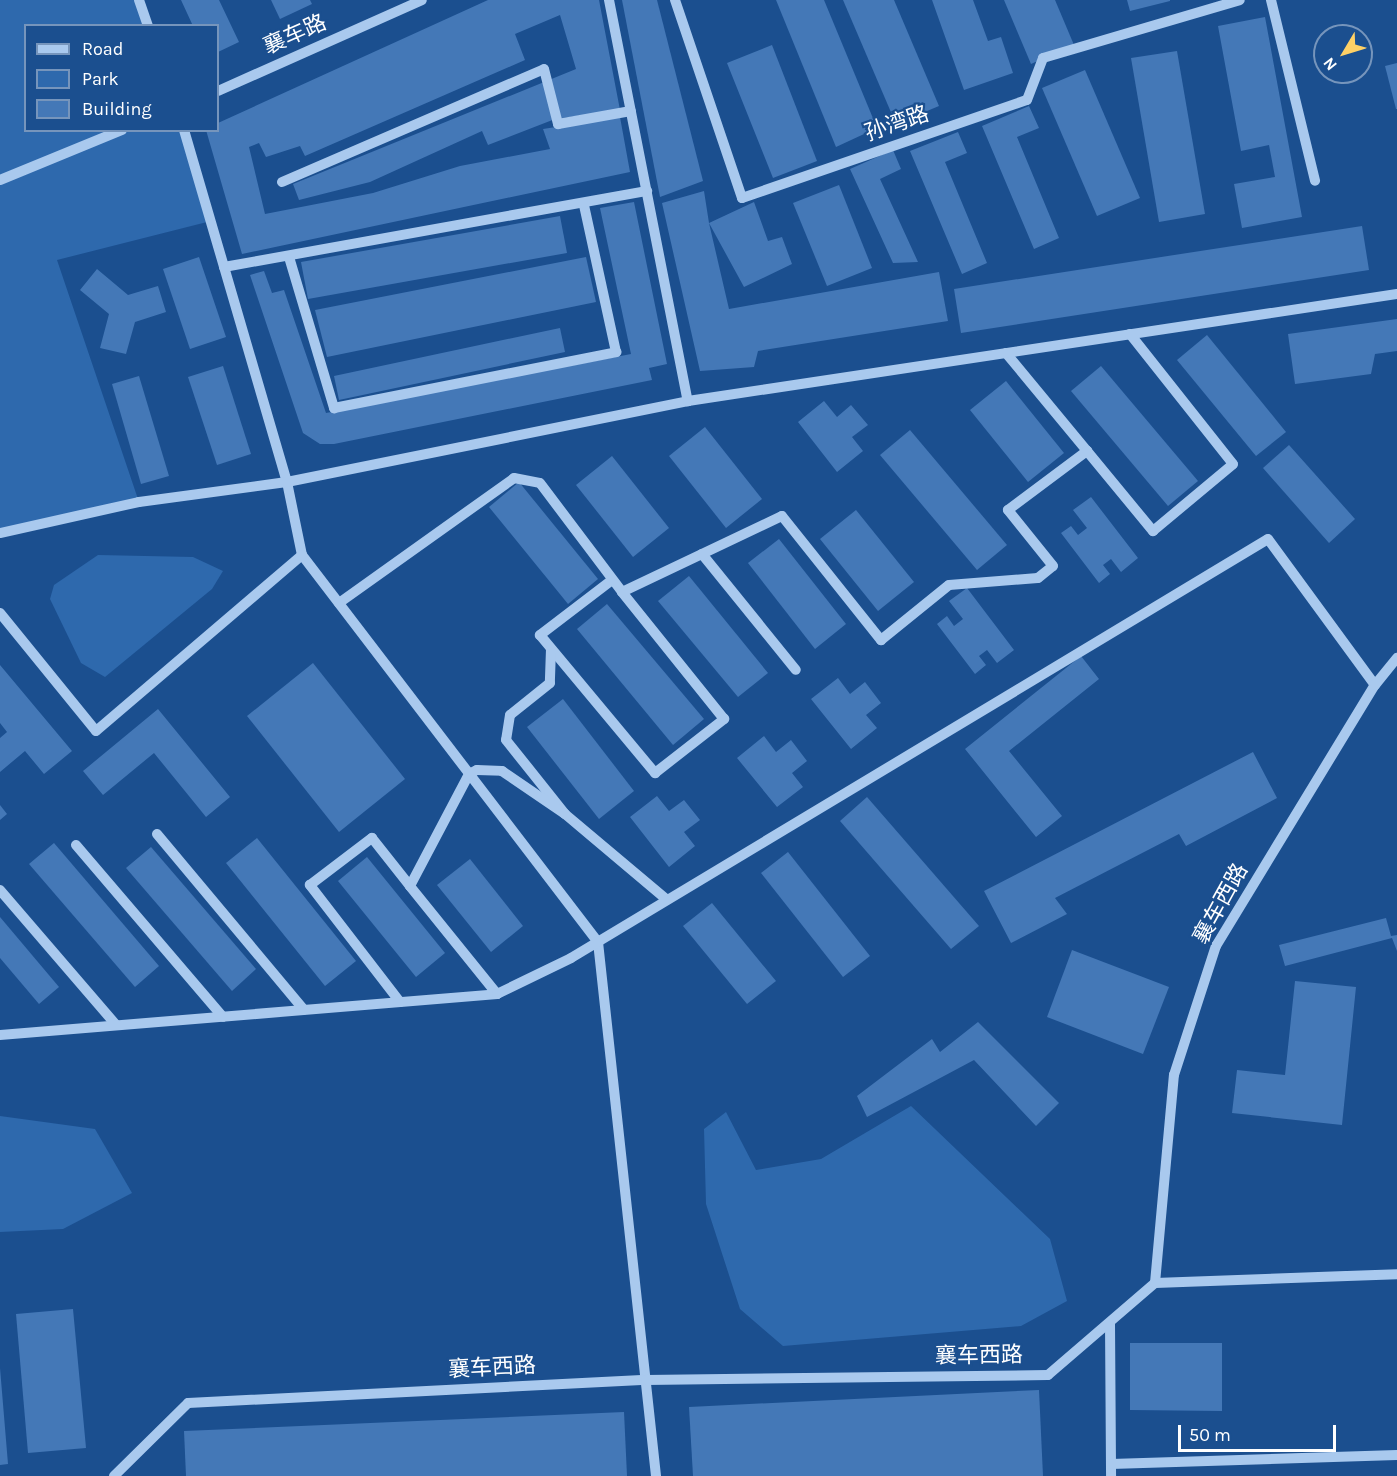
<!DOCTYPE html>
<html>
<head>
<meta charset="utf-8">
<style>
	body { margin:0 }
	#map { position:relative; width:1397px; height:1476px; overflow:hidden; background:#1b4f8f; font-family:Karla,"Noto Sans SC",sans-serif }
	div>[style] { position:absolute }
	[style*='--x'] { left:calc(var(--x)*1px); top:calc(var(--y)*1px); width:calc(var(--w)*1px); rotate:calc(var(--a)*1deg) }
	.green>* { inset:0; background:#2e69ad }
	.building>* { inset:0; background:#4478b7 }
	.minor>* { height:10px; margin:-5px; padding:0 5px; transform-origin:5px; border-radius:5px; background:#a9c9ee }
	span { translate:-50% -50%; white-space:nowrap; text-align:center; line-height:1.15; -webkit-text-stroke:4.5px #1b4f8f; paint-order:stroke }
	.street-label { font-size:22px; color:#fff }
	.legend { position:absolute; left:24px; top:24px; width:195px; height:108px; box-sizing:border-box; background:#1b4f8f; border:2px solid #7695bc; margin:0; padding:8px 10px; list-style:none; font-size:18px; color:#fff }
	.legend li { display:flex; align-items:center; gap:12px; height:30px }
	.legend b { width:30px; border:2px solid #7695bc }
	.north { position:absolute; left:1313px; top:24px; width:60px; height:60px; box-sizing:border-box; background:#1b4f8f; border:2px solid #7695bc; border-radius:50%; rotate:232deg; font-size:16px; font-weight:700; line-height:24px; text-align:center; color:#fff }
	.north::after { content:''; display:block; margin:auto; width:21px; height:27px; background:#ffd166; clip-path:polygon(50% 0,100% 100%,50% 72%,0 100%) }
	.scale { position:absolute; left:1178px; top:1425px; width:158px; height:27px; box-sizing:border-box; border:3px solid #fff; border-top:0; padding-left:8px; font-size:18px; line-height:21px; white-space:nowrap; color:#fff; -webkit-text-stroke:4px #1b4f8f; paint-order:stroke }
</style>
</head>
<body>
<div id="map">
	<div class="green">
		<i style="clip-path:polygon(0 0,139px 0,148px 25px,26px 26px,26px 130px,184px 131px,211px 221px,57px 260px,139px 502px,0 533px)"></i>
		<i style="clip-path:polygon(98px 555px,193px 557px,223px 571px,212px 589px,105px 677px,81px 663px,50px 599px,54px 585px)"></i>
		<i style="clip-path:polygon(911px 1106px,1050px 1239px,1067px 1301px,1021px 1326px,783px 1346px,740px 1309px,706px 1204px,704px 1129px,726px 1112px,756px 1170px,821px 1159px)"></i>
		<i style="clip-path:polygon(0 1116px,95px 1129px,132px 1193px,63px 1229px,0 1232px)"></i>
	</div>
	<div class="building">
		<i style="clip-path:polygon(181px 0,219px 0,239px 42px,218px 52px,218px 26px,193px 26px)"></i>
		<i style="clip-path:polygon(271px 0,310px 0,312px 4px,280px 19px)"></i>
		<i style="clip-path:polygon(488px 0,599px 0,620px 110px,555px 119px,488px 145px,482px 131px,370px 182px,299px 200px,293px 184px,576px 69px,560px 15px,515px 34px,525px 60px,305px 156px,300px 146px,266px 157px,259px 143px,249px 147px,265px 214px,373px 193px,460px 166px,550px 149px,543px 129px,620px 117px,630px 172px,242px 254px,206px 130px,218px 130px,218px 123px)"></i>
		<i style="clip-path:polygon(622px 0,657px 0,703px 181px,660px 197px)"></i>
		<i style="clip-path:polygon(776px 0,824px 0,877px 128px,836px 147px)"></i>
		<i style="clip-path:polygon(843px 0,894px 0,939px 106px,896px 124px)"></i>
		<i style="clip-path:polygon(932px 0,973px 0,988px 41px,1001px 37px,1013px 73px,964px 90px)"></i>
		<i style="clip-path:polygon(1004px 0,1055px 0,1074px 45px,1031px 64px)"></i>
		<i style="clip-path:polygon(1127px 0,1170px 0,1170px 1px,1130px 11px)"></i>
		<i style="clip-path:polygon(1265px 17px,1302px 217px,1242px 228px,1234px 184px,1275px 177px,1269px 145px,1241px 151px,1218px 26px)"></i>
		<i style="clip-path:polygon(772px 45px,817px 161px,773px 178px,727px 63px)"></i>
		<i style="clip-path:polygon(1177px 51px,1205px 214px,1159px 222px,1131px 58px)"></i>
		<i style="clip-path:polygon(1397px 63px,1397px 109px,1396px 109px,1385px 66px)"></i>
		<i style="clip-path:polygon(1085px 70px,1140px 198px,1097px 216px,1042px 88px)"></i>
		<i style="clip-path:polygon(1029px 106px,1039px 128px,1017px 137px,1059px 238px,1034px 249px,982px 126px)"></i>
		<i style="clip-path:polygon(958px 132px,967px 153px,945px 162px,987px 263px,962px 274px,910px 151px)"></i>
		<i style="clip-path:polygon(893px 150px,901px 169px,880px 179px,918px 262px,893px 263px,850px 169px)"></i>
		<i style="clip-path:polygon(839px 185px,872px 268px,827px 286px,793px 203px)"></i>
		<i style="clip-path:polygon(704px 191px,709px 223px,754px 202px,768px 241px,782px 237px,792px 264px,744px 287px,709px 223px,729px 309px,939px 272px,948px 321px,758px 351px,754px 367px,700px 371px,662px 203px)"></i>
		<i style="clip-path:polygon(634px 202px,667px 364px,649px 368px,652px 380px,334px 444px,320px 444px,303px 433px,250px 275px,264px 271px,272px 293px,284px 290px,326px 413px,631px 354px,600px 208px)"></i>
		<i style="clip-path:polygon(560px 216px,567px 253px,308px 299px,301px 262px)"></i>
		<i style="clip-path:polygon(1362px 226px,1369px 270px,961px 333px,954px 289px)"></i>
		<i style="clip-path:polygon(199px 257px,226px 337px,190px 349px,163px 269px)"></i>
		<i style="clip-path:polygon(586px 257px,596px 302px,327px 357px,315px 310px)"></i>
		<i style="clip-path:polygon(97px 269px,128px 295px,158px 286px,166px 312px,135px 322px,126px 354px,100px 348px,109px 314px,80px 290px)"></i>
		<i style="clip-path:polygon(1397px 319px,1397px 351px,1375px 354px,1371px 374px,1295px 384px,1288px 334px)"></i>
		<i style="clip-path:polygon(560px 328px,565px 352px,339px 400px,334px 376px)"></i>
		<i style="clip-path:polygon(1207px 335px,1286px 432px,1256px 456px,1177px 360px)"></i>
		<i style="clip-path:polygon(223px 366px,251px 454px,217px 465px,188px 377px)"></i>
		<i style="clip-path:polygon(1101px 366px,1198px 481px,1168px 506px,1071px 391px)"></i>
		<i style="clip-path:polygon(139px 376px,169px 476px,141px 484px,112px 384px)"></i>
		<i style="clip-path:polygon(1006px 381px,1064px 453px,1028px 482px,970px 410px)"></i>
		<i style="clip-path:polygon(824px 401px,837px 417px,851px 405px,868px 425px,852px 437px,863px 451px,837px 472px,798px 422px)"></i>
		<i style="clip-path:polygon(705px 427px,762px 499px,726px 528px,669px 456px)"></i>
		<i style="clip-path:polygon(910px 430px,1007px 545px,977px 570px,880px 455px)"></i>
		<i style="clip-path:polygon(1289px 445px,1355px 519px,1329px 543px,1263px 468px)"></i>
		<i style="clip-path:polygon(612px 456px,669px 528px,633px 557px,576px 485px)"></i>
		<i style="clip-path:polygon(519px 482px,598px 579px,568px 604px,489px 507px)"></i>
		<i style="clip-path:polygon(1091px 497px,1138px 558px,1121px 572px,1111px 559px,1103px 565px,1110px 574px,1099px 583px,1061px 533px,1071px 526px,1078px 535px,1087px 528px,1073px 510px)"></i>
		<i style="clip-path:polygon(856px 510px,914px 582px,878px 611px,820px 539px)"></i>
		<i style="clip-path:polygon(779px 539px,846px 624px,815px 649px,748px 563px)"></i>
		<i style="clip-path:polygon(689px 576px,768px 673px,738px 697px,658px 601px)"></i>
		<i style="clip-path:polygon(967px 588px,1014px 650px,997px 663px,987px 650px,979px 656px,986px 665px,975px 674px,937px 624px,947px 616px,954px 626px,963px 619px,949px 601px)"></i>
		<i style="clip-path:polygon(607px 604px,704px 719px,673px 745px,577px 629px)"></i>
		<i style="clip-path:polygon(1081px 656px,1099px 679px,1009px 751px,1062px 816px,1036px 837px,965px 749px)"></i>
		<i style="clip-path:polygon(313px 663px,405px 779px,339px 832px,247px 716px)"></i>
		<i style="clip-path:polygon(0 665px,72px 751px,44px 774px,25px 751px,0 772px,0 738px,7px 732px,0 723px)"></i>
		<i style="clip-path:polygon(838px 678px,850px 694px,865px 682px,881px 703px,866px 715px,877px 728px,851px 749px,811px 699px)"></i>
		<i style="clip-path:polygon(563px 699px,634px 791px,599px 819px,527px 727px)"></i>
		<i style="clip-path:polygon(158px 709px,230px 797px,206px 817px,154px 753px,103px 795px,83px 771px)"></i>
		<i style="clip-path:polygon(764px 736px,776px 752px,791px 740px,807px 761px,792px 773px,803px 787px,777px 807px,737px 758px)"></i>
		<i style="clip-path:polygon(1253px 752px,1277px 798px,1186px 846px,1179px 834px,1055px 898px,1067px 914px,1011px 943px,984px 891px)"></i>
		<i style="clip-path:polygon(657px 796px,669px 811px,684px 800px,700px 820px,684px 832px,695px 846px,669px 867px,630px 817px)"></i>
		<i style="clip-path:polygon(867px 797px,979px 926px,951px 949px,840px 821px)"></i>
		<i style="clip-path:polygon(0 805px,7px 814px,0 820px)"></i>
		<i style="clip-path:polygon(257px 838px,356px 961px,325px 986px,226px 863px)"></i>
		<i style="clip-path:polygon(54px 843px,159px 966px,135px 987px,29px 864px)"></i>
		<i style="clip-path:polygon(151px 847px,256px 969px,232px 991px,126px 868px)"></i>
		<i style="clip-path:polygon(788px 852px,870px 956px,843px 977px,761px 873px)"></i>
		<i style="clip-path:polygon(367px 857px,445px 953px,416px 977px,338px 881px)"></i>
		<i style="clip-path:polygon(470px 859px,523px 926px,491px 952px,437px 885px)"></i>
		<i style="clip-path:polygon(712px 903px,776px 981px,747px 1004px,683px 926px)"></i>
		<i style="clip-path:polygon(0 917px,59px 987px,39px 1004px,0 958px)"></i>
		<i style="clip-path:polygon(1386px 918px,1391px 936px,1397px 935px,1397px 951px,1392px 938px,1285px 966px,1279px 945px)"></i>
		<i style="clip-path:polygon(1072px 950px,1169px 987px,1143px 1054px,1047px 1017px)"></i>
		<i style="clip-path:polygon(1295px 981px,1356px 987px,1342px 1125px,1232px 1113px,1237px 1070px,1285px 1075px)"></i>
		<i style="clip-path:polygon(978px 1022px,1059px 1103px,1036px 1126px,974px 1060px,867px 1117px,857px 1096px,932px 1039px,940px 1052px)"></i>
		<i style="clip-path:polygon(73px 1309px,86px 1448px,28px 1453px,16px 1314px)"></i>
		<i style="clip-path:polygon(1130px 1343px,1222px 1343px,1222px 1411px,1130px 1410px)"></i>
		<i style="clip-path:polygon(0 1368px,8px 1464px,0 1465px)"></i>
		<i style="clip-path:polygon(1039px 1390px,1043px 1476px,693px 1476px,689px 1407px)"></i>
		<i style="clip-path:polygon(624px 1412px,627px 1476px,186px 1476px,184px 1431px)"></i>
	</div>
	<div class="minor">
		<i style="--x:139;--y:0;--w:28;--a:71"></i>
		<i style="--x:609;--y:0;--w:409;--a:78.9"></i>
		<i style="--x:675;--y:0;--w:209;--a:71.3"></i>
		<i style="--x:742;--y:198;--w:301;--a:-19"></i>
		<i style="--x:1027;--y:100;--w:45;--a:-69.1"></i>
		<i style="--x:1043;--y:58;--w:205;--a:-16.4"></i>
		<i style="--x:1271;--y:0;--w:186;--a:76.3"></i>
		<i style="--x:218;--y:91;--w:223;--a:-24"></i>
		<i style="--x:184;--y:130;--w:367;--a:73.7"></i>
		<i style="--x:287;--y:482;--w:75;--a:78.4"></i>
		<i style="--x:302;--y:555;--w:487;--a:52.6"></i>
		<i style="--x:598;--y:942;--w:537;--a:83.8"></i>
		<i style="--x:0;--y:180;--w:132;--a:-22.3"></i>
		<i style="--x:282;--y:182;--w:285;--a:-23.3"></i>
		<i style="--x:544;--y:69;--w:57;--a:75.7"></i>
		<i style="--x:558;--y:124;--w:74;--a:-10.1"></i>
		<i style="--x:289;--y:257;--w:158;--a:73.4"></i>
		<i style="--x:334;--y:408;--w:288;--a:-11.2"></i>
		<i style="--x:616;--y:352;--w:150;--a:-102.3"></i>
		<i style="--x:224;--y:267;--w:430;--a:-10.2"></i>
		<i style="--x:1006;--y:353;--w:127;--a:50.4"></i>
		<i style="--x:0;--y:533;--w:142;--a:-12.6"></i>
		<i style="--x:139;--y:502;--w:149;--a:-7.7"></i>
		<i style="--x:287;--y:482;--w:409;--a:-11.4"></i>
		<i style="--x:688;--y:401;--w:717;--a:-8.58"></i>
		<i style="--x:702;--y:554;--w:149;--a:51"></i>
		<i style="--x:612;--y:580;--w:91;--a:142.6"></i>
		<i style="--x:540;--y:635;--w:180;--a:50.2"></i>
		<i style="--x:655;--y:773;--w:88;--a:-38"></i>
		<i style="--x:724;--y:719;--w:163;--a:-128.8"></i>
		<i style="--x:339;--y:603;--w:215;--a:-35.5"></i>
		<i style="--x:514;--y:478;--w:26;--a:11"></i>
		<i style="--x:540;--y:483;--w:136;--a:53"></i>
		<i style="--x:622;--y:592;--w:177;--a:-25.4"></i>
		<i style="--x:782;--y:516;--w:159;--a:51.4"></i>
		<i style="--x:881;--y:640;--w:87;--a:-39"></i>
		<i style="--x:949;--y:585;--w:89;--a:-4.5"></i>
		<i style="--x:1038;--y:578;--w:19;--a:-39"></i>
		<i style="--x:1053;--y:566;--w:72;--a:-128.8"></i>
		<i style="--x:1008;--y:510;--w:99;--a:-36.8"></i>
		<i style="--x:1087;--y:451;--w:104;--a:50.5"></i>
		<i style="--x:1153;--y:531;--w:104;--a:-39.9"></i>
		<i style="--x:1233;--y:464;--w:166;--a:-128.4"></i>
		<i style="--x:0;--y:613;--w:152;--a:50.9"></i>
		<i style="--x:96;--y:731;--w:271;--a:-40.5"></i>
		<i style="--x:551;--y:649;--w:34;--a:92"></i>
		<i style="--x:550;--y:683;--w:51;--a:141.3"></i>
		<i style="--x:510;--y:715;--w:25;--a:99"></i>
		<i style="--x:506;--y:740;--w:95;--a:51.4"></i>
		<i style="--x:565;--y:814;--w:133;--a:40.1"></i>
		<i style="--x:157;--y:834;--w:229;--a:50.1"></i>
		<i style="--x:76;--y:845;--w:226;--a:49.5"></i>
		<i style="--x:0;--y:890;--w:178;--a:49.3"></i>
		<i style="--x:497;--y:994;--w:139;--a:-128.9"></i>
		<i style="--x:410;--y:886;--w:127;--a:-62.2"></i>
		<i style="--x:469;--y:774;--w:9;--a:-27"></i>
		<i style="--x:477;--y:770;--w:25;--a:2"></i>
		<i style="--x:502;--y:771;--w:76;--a:34.3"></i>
		<i style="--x:400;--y:1002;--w:148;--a:-127.6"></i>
		<i style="--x:310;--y:885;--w:78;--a:-37.2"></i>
		<i style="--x:372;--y:838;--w:61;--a:51.6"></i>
		<i style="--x:0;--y:1035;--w:499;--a:-4.7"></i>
		<i style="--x:497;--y:994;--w:82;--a:-25.9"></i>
		<i style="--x:571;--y:958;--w:813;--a:-31.01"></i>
		<i style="--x:1268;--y:539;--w:181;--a:53.8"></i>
		<i style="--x:1155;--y:1283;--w:242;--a:-2.1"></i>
		<i style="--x:1110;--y:1324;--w:152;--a:89.6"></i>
		<i style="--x:1111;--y:1464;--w:286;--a:-1.8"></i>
		<i style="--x:114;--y:1476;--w:104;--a:-44.6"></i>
		<i style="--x:188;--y:1403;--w:459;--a:-2.9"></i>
		<i style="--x:646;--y:1380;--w:402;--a:-0.7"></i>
		<i style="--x:1048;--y:1375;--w:141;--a:-40.7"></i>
		<i style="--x:1155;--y:1283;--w:209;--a:-84.8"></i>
		<i style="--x:1174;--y:1075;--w:136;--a:-72"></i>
		<i style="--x:1216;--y:946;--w:306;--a:-58.7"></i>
		<i style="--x:1375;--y:685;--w:35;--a:-51"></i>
	</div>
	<div class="street-label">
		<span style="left:295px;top:35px;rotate:-24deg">襄车路</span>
		<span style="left:897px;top:124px;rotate:-19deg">孙湾路</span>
		<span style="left:1221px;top:904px;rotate:-61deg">襄车西路</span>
		<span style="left:979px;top:1356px;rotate:-1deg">襄车西路</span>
		<span style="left:492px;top:1368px;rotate:-3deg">襄车西路</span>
	</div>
	<ul class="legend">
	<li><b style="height:8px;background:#a9c9ee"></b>Road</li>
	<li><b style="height:16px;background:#2e69ad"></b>Park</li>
	<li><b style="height:16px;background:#4478b7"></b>Building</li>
	</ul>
	<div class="north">N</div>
	<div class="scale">50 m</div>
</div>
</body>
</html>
